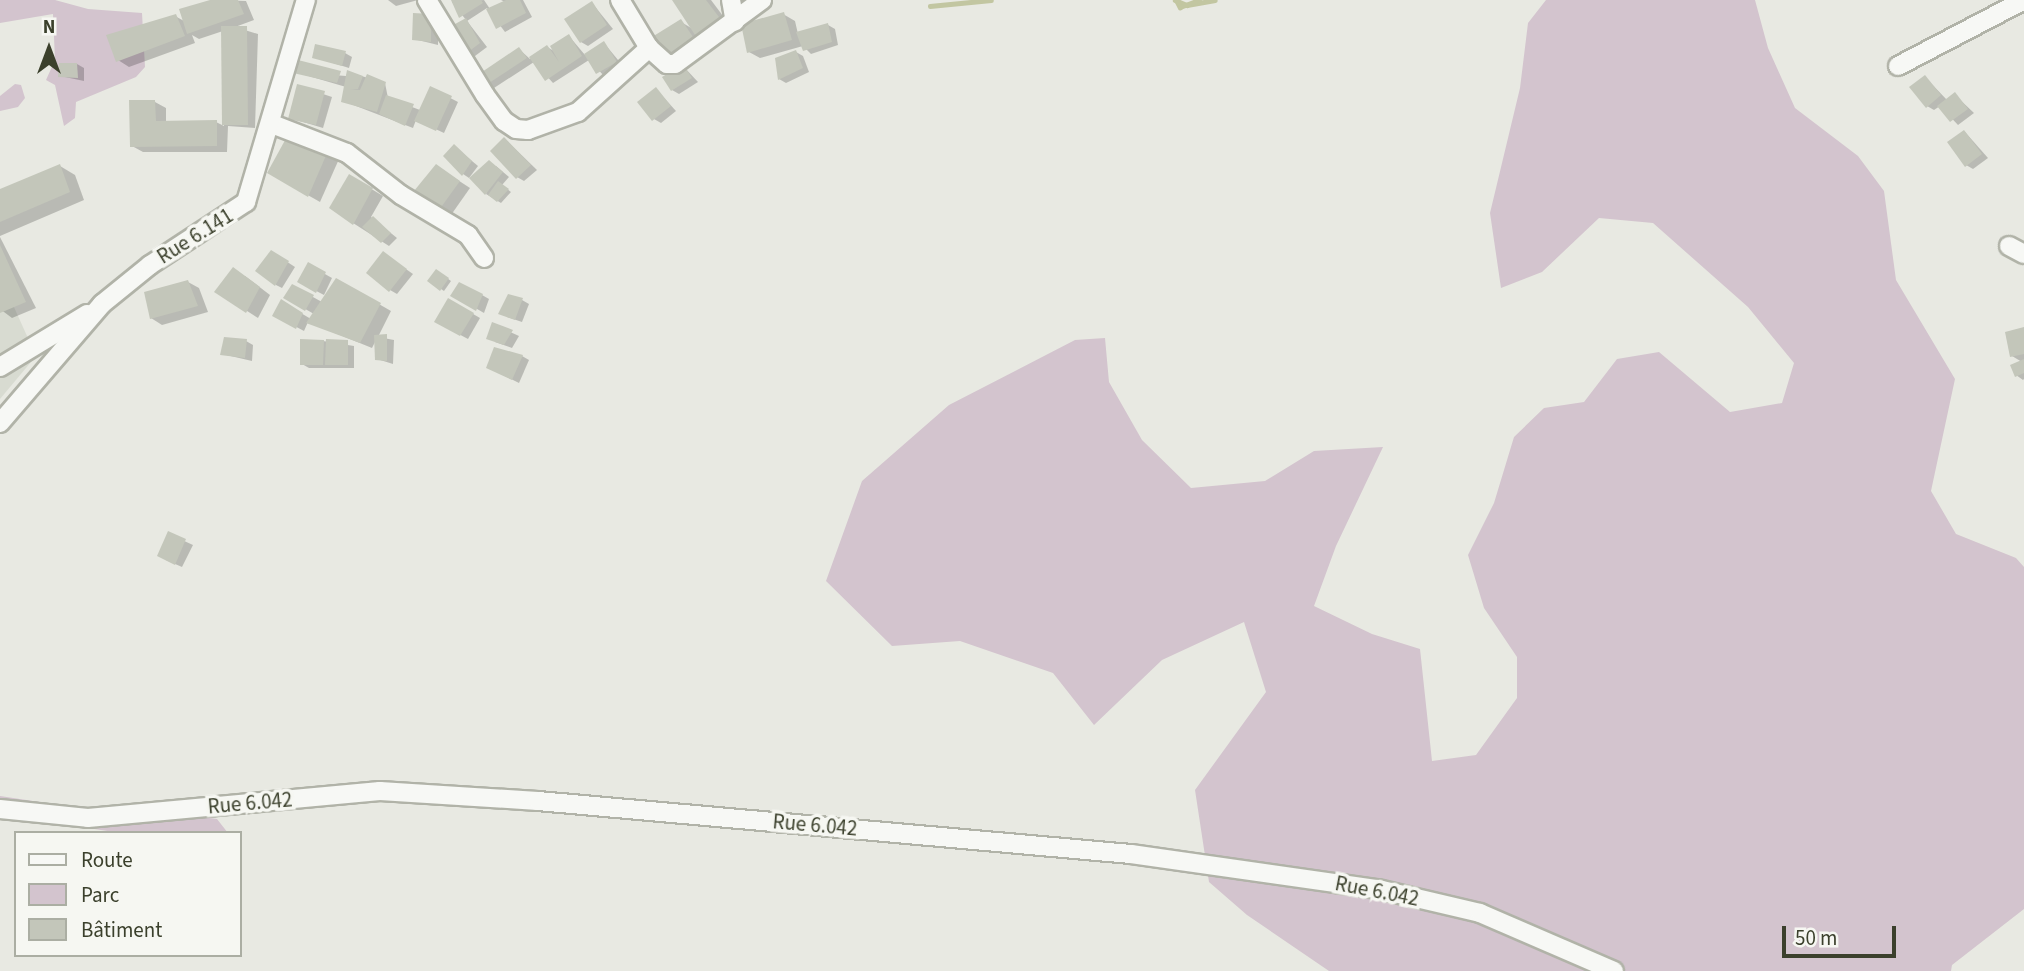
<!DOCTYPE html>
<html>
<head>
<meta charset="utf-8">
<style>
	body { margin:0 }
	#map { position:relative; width:2024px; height:971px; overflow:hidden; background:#e8e9e2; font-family:"Source Sans 3",sans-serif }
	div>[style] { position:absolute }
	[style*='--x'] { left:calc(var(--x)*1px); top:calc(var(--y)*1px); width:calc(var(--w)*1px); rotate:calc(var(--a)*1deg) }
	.built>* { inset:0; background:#d8dbd1 }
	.green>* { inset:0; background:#d3c4ce }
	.shadow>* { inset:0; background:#0003 }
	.stream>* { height:4.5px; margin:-2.25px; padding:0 2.25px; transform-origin:2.25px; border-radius:2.25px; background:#c2c6a1 }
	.building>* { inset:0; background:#c3c6ba }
	.roads { filter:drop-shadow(2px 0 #b1b3a8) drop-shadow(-2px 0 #b1b3a8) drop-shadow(0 2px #b1b3a8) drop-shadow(0 -2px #b1b3a8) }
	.street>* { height:18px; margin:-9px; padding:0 9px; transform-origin:9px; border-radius:9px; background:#f7f8f5 }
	span { translate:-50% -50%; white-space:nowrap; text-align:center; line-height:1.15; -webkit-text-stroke:7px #f6f7f2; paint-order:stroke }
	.street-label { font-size:21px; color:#3b402c }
	.legend { position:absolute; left:14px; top:831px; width:228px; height:126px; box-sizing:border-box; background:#f6f7f2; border:2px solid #abaea3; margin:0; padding:9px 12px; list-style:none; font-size:21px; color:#3b402c }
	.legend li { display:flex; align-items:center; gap:14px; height:35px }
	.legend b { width:35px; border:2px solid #abaea3 }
	.north { position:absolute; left:14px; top:14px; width:70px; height:70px; -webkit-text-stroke:5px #f6f7f2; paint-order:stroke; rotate:0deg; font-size:19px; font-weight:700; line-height:28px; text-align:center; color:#3b402c }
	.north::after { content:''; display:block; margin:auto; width:24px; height:32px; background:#3b402c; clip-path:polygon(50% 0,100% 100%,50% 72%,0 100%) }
	.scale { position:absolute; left:1782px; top:926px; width:114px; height:32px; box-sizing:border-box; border:4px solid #3b402c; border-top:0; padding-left:9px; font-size:21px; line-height:24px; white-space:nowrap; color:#3b402c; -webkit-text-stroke:5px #f6f7f2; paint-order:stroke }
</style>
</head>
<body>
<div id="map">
	<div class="built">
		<i style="clip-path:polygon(0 276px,36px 356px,0 399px)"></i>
	</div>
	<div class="green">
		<i style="clip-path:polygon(0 0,55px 0,88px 9px,142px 13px,145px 67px,136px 77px,76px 102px,75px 118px,64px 126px,55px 85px,46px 80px,55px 60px,53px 14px,0 23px)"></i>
		<i style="clip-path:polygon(1546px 0,1755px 0,1768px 48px,1795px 108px,1858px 156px,1884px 191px,1896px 280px,1955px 379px,1931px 491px,1956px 534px,2016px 558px,2024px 567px,2024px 909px,1952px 965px,1951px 971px,1329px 971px,1247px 915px,1209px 882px,1195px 790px,1266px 692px,1244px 622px,1162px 660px,1094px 725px,1053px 673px,960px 641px,892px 646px,826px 581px,862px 481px,949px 405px,1075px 340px,1105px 338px,1109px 382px,1142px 440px,1191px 488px,1265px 481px,1314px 451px,1383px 447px,1336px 546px,1314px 606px,1372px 634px,1420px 649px,1432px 761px,1476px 755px,1517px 698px,1517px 657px,1484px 608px,1468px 555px,1494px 503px,1514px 437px,1544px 408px,1584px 402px,1617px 359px,1659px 352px,1730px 412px,1782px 403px,1794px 363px,1748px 307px,1653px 223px,1599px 218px,1542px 272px,1501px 288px,1490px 213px,1520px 88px,1528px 23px)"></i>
		<i style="clip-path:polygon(15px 84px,21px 85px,25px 98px,18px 107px,0 111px,0 96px)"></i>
		<i style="clip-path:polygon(0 796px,105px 812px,196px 816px,217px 819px,228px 833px,120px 833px,0 814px)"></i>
	</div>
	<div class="shadow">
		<i style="clip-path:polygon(216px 0,246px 1px,254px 20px,235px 27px,258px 34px,255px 128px,228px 126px,227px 152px,143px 152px,132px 146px,155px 102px,166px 108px,166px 122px,216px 122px,224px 126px,223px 31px,199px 39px,192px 35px,195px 43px,129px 67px,118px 60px,175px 16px,184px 21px)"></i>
		<i style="clip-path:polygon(388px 0,418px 0,396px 6px)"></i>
		<i style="clip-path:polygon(484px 0,490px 9px,505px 2px,501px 0,523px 0,532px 17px,505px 32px,487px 8px,467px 21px,487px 47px,471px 59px,464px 55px,466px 20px,452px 2px)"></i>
		<i style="clip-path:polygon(674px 0,711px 0,732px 28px,712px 46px,695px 36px,699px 42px,675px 58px,668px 54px,681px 22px,693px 29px)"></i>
		<i style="clip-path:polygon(592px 3px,613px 29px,588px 46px,581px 42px)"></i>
		<i style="clip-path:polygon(783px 14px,795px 21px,798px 34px,828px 25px,835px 29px,838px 45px,811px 54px,803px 46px,760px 58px,749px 52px)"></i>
		<i style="clip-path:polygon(431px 16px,438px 20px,438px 45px,414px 39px)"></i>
		<i style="clip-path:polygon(569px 36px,585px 55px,604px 43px,623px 66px,605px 77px,589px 60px,553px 83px,534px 62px,494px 88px,487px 84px,519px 49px,530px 59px,547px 47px,554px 51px)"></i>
		<i style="clip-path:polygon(796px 52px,803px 56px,809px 72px,786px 83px,779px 79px)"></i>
		<i style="clip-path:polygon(345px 53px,352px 57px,349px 68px,314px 57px)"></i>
		<i style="clip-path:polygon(77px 64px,84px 68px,84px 81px,60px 76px)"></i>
		<i style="clip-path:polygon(683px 66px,698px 82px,679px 94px,672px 90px)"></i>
		<i style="clip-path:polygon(295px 72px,346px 76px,348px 72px,385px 83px,388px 98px,420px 110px,431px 88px,458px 102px,444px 133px,416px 120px,413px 128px,343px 101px,346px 87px)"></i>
		<i style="clip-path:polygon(1925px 77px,1947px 100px,1955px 95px,1974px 113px,1958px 125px,1940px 106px,1934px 110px,1927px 106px)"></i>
		<i style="clip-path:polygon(299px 86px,332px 97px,323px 128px,290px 118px)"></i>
		<i style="clip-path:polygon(656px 89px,676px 111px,661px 123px,654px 119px)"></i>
		<i style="clip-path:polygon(1965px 132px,1988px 158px,1973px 169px,1966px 165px)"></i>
		<i style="clip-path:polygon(505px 139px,537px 170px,524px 181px,517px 177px)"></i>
		<i style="clip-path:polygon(454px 146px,478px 166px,469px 178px,463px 174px)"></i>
		<i style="clip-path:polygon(328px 153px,339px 159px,320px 202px,269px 173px)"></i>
		<i style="clip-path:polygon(60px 166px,75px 175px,84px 200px,0 236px,0 191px)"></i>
		<i style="clip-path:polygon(496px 166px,509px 177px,502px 185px,511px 192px,501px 203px,486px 194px)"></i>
		<i style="clip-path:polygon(447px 173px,470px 188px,451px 215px,440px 209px)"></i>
		<i style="clip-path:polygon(350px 176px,383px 196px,371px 217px,397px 238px,389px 246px,353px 223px)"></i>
		<i style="clip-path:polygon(0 237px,36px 308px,12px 318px,0 309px)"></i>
		<i style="clip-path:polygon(272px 252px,295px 267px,282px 288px,276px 285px)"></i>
		<i style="clip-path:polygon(390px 258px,413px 274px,397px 294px,390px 290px)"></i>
		<i style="clip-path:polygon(309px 265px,332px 278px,324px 295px,299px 282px)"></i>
		<i style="clip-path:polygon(437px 271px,451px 281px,444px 291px,429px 281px)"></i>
		<i style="clip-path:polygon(245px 276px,270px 295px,258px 318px,216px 291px)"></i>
		<i style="clip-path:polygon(337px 280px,391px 311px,378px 337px,394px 340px,393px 364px,377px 359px,376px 340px,372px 348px,308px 322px,304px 331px,274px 315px,282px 302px,311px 319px,314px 314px,286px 298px,293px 286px,322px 302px)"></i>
		<i style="clip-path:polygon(188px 282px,199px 288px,208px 312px,162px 325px,151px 318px)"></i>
		<i style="clip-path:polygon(453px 295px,482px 295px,489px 299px,484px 313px)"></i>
		<i style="clip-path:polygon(449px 300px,480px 318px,468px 339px,436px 322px)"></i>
		<i style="clip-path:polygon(522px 300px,529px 304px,522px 322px,507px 317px)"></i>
		<i style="clip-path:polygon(493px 324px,519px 336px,512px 348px,495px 342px)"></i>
		<i style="clip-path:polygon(2024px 329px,2024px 379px,2023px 380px,2016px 375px,2022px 362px,2012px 356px)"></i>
		<i style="clip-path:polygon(246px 341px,253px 345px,252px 361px,222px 354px)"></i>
		<i style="clip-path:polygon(323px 341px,354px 346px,354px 368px,309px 368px,302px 364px)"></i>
		<i style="clip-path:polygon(522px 356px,529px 360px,519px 383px,495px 371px)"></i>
		<i style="clip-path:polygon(169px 534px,193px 545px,182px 567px,166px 560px)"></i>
	</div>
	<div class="stream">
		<i style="--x:1175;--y:0;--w:13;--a:23"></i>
		<i style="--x:1187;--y:5;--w:28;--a:-10"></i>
		<i style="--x:1177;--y:1;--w:7;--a:63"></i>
		<i style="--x:1180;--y:7;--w:20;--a:-20"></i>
		<i style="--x:930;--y:6;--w:61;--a:-5.6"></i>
	</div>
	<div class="building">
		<i style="clip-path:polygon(210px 0,238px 0,244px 14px,187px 34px,179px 9px)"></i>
		<i style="clip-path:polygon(451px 0,481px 0,483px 3px,459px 18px)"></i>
		<i style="clip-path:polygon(506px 0,520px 0,526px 13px,496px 29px,486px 9px)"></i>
		<i style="clip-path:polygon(672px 0,706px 0,722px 21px,699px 41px)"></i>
		<i style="clip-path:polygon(592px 1px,607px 25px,580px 43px,564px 19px)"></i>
		<i style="clip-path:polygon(784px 12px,792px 40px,747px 53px,741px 24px)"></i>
		<i style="clip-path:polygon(413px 13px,431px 14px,431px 42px,412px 40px)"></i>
		<i style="clip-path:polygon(176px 14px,185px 36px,116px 62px,106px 35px)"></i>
		<i style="clip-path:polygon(466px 18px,480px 43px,463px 56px,446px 29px)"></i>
		<i style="clip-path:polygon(681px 19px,693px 37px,667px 55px,652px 37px)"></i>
		<i style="clip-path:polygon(828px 23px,832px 42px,803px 51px,796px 32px)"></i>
		<i style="clip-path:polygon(221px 26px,247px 26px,248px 125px,222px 125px)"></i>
		<i style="clip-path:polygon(569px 34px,582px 56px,545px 81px,529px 57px,547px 45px,559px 62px,550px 46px)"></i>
		<i style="clip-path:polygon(604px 41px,617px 62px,596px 74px,584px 54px)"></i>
		<i style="clip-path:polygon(315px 44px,346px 51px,342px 66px,312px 58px)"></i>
		<i style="clip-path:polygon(519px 47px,527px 58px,486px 85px,479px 74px)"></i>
		<i style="clip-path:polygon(796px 50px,803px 68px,778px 80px,775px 58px)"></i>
		<i style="clip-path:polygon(298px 60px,341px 71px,337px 83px,293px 73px)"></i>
		<i style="clip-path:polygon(59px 63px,77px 63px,78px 78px,58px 77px)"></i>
		<i style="clip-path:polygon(683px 64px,692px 78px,671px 91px,662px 77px)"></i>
		<i style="clip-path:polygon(347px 70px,363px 76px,358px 89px,350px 89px,360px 90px,367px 74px,386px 82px,377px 112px,341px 102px)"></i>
		<i style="clip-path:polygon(1925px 75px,1941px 95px,1926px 108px,1909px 87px)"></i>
		<i style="clip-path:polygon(297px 84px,325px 91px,316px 125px,288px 119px)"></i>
		<i style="clip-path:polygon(430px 86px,452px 96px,436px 131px,414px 121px)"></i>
		<i style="clip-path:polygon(656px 87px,671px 106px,652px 121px,637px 102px)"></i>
		<i style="clip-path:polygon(1955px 92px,1968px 109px,1950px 122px,1937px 106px)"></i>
		<i style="clip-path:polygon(386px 95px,414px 104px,405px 126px,379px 114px)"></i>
		<i style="clip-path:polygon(129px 100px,155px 100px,156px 121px,217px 120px,217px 146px,130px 147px)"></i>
		<i style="clip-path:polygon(1964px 130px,1982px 154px,1965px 167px,1947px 142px)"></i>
		<i style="clip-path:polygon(289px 133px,328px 151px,308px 197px,267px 173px)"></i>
		<i style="clip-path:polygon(504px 137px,531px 165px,516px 179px,490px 151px)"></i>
		<i style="clip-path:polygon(454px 144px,472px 161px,462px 176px,443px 156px)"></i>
		<i style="clip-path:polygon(489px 160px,503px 172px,485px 195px,469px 178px)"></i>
		<i style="clip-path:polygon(60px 164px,70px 192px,0 222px,0 189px)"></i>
		<i style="clip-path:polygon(436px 164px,460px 181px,439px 210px,414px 191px)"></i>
		<i style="clip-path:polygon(349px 174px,373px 188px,353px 225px,329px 208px)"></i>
		<i style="clip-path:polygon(498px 181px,509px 189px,497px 202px,488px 195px)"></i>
		<i style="clip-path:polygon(373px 216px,391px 233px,381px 243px,362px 227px)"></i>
		<i style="clip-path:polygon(0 245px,26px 302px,0 313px)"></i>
		<i style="clip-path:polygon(271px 250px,289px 261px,275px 286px,255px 271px)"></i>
		<i style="clip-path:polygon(383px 251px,407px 269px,389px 292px,366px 273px)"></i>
		<i style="clip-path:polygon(308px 262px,326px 272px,316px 293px,297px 282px)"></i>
		<i style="clip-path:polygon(233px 267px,260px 287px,246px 313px,214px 292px)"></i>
		<i style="clip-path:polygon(436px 269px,449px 278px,440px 291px,427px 281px)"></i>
		<i style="clip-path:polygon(336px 278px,381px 303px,360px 343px,306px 323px)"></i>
		<i style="clip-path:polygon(188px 280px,198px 306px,150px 319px,144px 292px)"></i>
		<i style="clip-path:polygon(459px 282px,483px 294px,476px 311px,450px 296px)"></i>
		<i style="clip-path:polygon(292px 284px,314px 295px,305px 311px,283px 298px)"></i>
		<i style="clip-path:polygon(508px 294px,523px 298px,515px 320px,498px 314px)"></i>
		<i style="clip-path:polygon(448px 298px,474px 313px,460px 336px,434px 322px)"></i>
		<i style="clip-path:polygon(281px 299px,303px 313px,296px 329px,272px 316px)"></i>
		<i style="clip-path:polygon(492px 322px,513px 330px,504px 345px,486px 339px)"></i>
		<i style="clip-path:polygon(2024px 327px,2024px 354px,2010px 357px,2005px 332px)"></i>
		<i style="clip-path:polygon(387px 334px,387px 361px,375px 360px,374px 335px)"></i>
		<i style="clip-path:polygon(224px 337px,247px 339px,245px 358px,220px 355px)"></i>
		<i style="clip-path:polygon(300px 339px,324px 340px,323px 365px,300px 365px)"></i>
		<i style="clip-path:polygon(326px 339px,348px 340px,348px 365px,325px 365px)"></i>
		<i style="clip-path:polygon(494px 347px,523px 355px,512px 380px,486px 368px)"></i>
		<i style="clip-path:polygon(2024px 359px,2024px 373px,2015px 377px,2010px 365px)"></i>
		<i style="clip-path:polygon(168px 531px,186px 539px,175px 565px,157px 556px)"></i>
	</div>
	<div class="roads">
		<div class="street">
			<i style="--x:427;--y:0;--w:111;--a:58.6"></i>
			<i style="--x:485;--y:95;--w:32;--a:54"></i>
			<i style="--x:504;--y:121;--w:14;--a:34"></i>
			<i style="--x:516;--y:129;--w:12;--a:5"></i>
			<i style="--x:528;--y:130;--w:53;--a:-19.8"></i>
			<i style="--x:578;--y:112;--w:96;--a:-42"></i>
			<i style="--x:620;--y:0;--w:56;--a:58.9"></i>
			<i style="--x:649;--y:48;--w:24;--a:42"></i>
			<i style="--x:667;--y:64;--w:8;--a:0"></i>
			<i style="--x:675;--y:64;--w:108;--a:-36.3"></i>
			<i style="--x:731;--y:0;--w:22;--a:80"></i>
			<i style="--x:1898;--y:66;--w:142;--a:-27.6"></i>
			<i style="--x:272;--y:124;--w:80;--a:21.1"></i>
			<i style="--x:347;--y:153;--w:68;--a:37.9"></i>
			<i style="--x:401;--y:195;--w:78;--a:30.8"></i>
			<i style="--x:468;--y:235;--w:28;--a:55"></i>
			<i style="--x:2009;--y:246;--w:17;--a:28"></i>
			<i style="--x:0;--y:367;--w:102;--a:-31.3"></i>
			<i style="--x:0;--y:423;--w:157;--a:-49.4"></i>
			<i style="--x:102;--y:304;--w:62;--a:-39.1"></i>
			<i style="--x:150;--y:265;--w:115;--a:-33.3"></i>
			<i style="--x:246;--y:202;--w:211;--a:-73.5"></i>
			<i style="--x:0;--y:809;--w:88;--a:5.8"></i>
			<i style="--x:88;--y:818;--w:293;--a:-5.3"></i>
			<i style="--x:380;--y:791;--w:158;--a:3.6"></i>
			<i style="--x:538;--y:801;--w:595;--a:5.11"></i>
			<i style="--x:1131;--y:854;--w:249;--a:8.1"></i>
			<i style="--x:1378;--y:889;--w:105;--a:13.2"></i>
			<i style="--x:1480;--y:913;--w:146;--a:23.4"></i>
		</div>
	</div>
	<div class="street-label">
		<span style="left:195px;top:236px;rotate:-32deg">Rue 6.141</span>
		<span style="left:250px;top:803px;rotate:-5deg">Rue 6.042</span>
		<span style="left:815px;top:825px;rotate:5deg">Rue 6.042</span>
		<span style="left:1377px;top:891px;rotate:11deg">Rue 6.042</span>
	</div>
	<ul class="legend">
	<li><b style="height:9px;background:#f7f8f5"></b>Route</li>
	<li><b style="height:19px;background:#d3c4ce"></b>Parc</li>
	<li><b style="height:19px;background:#c3c6ba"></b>Bâtiment</li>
	</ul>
	<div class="north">N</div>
	<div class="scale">50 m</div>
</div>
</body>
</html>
